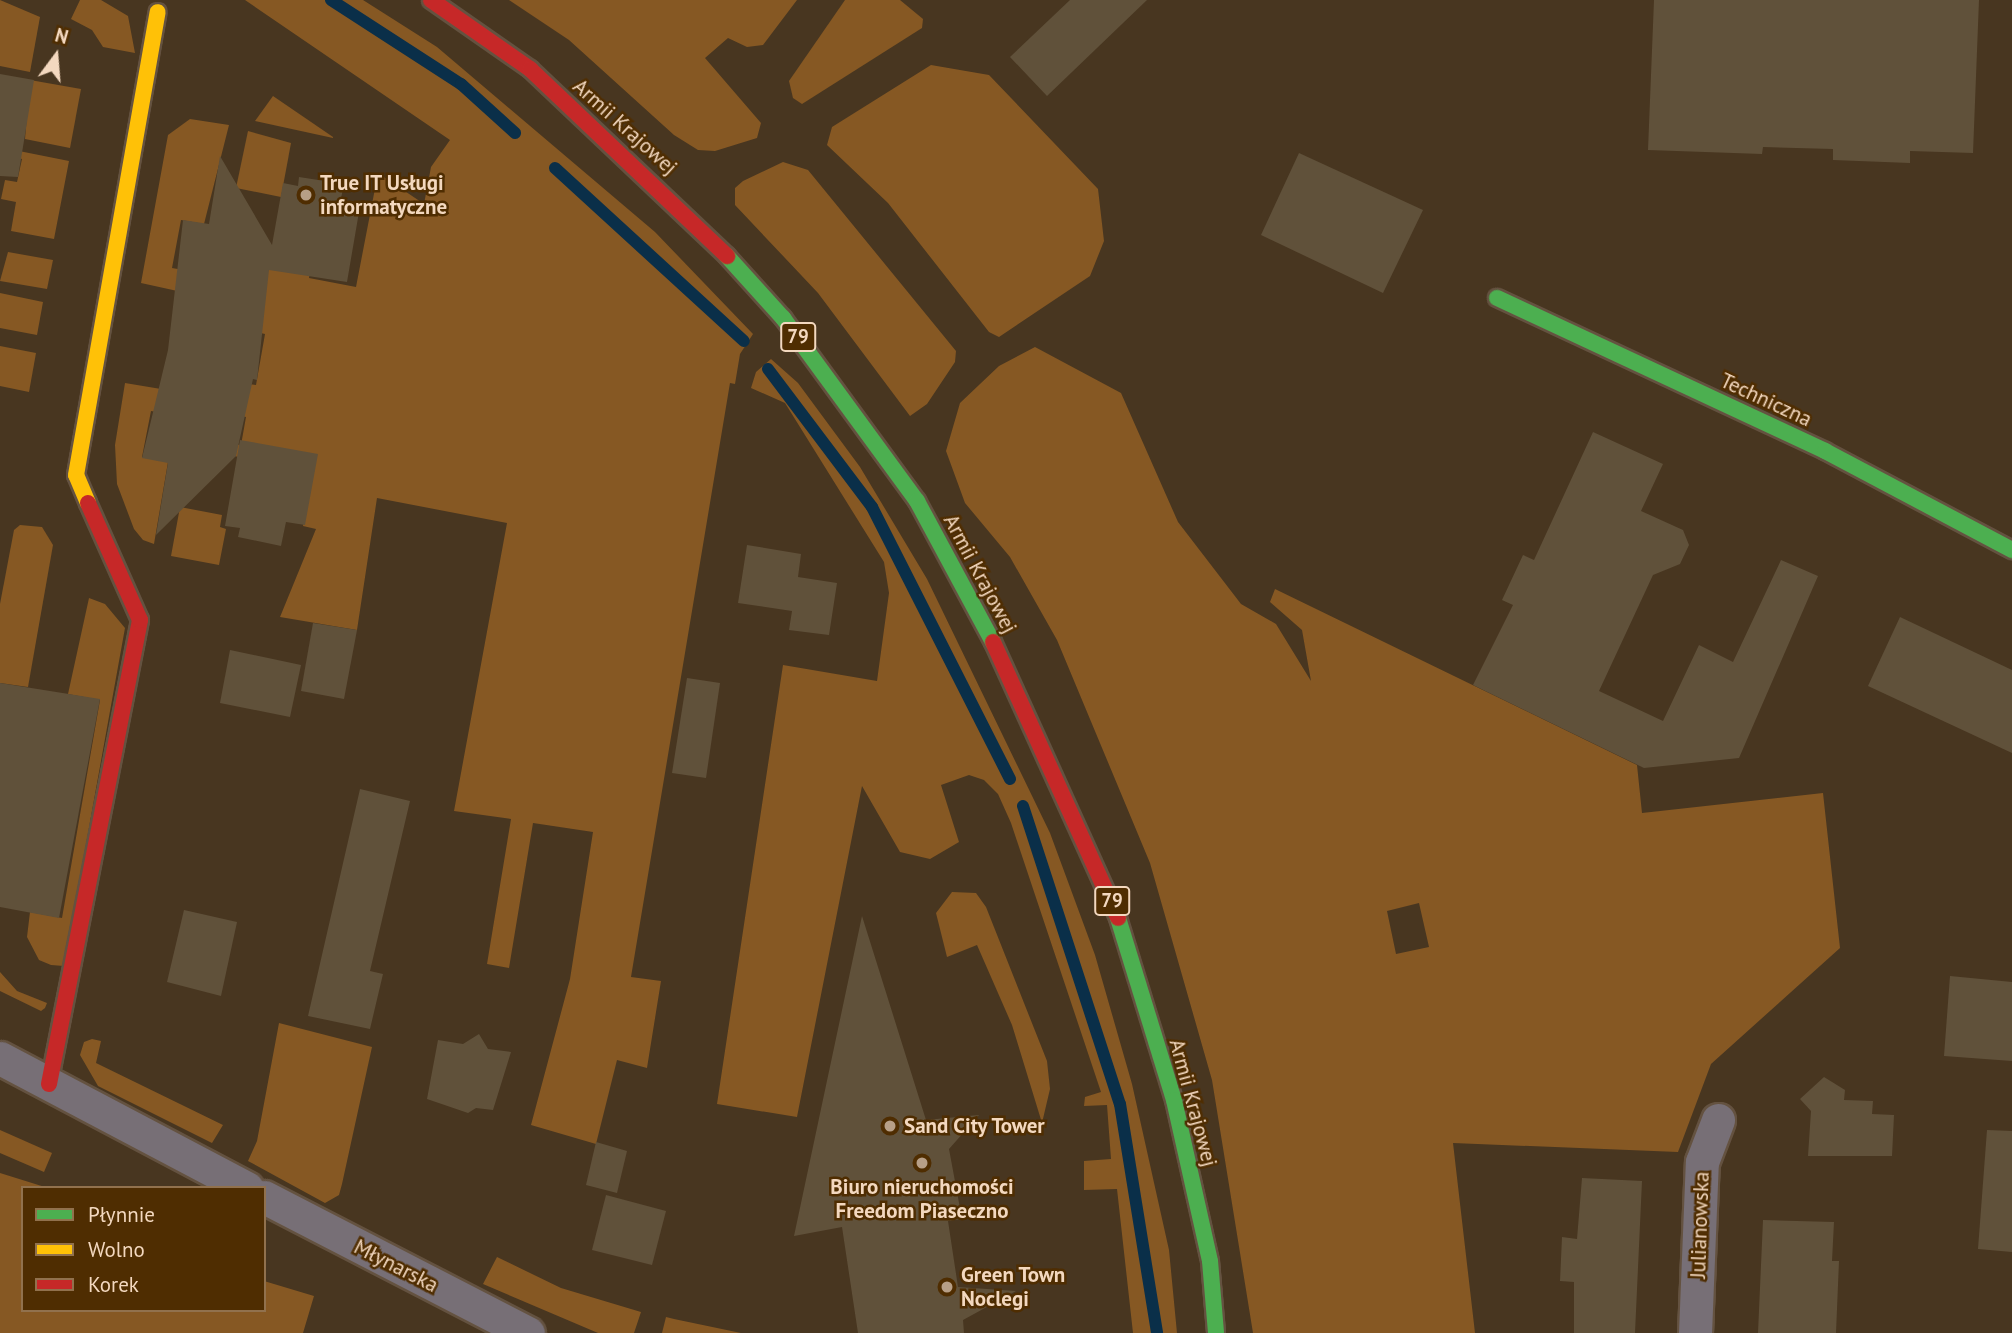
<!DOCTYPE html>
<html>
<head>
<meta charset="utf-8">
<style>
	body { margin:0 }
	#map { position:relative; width:2012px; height:1333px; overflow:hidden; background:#483620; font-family:"PT Sans",sans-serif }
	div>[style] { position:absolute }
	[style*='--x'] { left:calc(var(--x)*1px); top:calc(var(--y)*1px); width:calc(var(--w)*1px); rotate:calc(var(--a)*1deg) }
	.green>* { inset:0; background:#865823 }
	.stream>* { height:12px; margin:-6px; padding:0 6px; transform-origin:6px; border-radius:6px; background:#0a2f49 }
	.building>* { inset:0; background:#60513a }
	.roads { filter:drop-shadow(2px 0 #645240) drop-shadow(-2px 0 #645240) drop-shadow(0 2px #645240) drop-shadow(0 -2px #645240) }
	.street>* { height:33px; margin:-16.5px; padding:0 16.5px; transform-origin:16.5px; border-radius:16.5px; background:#776f76 }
	.fast>* { height:16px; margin:-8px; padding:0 8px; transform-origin:8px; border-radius:8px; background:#4caf50 }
	.slow>* { height:16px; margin:-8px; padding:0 8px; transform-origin:8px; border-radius:8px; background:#ffc107 }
	.jam>* { height:16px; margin:-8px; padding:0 8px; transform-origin:8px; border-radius:8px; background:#c62828 }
	.dots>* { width:19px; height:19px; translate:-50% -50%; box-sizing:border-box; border:4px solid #4f2d01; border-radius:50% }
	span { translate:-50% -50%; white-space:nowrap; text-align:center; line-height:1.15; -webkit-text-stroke:5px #4f2d01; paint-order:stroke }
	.shield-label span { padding:2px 5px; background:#4f2d01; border:2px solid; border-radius:5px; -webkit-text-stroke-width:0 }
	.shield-label { font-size:19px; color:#f3d8bf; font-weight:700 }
	.street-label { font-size:21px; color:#f3d8bf }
	.poi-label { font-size:21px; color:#f3d8bf; font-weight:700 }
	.left { translate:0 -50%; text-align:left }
	.legend { position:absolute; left:21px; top:1186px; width:245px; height:126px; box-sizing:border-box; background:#4f2d01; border:2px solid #91714d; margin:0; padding:9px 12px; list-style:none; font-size:21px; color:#f3d8bf }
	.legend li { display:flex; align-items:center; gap:14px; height:35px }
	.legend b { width:35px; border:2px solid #91714d }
	.north { position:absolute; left:21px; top:21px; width:70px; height:70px; -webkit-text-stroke:5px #4f2d01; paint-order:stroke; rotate:16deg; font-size:19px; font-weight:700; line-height:28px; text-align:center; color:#f3d8bf }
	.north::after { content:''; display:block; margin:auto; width:24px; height:32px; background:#f3d8bf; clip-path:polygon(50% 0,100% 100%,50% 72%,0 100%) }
</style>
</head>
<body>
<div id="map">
	<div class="green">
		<i style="clip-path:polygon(0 0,40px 17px,30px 72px,0 66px)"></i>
		<i style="clip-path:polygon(80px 0,101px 0,128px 16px,135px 53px,103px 47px,92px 30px,71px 19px)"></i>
		<i style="clip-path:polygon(245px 0,363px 0,437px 47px,655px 232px,753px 334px,740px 354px,735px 384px,730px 383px,631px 977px,661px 981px,647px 1068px,617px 1060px,596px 1144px,531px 1125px,570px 979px,593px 832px,533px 823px,509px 968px,487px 964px,511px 819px,454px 811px,507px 523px,377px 498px,357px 630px,280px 617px,316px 529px,303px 526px,316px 455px,260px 461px,229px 455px,231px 444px,241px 445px,246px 417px,236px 415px,241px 383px,256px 385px,265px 334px,247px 330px,269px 268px,310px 271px,309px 278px,356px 287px,378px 173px,424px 204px,431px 167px,450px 140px)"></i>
		<i style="clip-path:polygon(509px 0,797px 0,763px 45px,747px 47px,728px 38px,705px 58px,761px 123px,757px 138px,715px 151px,698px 150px,674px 135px,569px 40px)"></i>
		<i style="clip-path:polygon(845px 0,900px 0,923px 19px,922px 28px,802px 104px,793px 98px,789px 81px)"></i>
		<i style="clip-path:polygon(931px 65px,989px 75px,1098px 189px,1104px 241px,1090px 276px,999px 337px,989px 332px,888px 203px,827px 145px,832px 127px)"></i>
		<i style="clip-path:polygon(30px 80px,81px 89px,70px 148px,25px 139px)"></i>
		<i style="clip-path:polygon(273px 96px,333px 137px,333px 138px,255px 121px)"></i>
		<i style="clip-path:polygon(190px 119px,229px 125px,204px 224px,181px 220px,172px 268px,195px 272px,191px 294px,141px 283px,168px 135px)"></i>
		<i style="clip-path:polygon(248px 131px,291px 143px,281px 197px,236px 188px)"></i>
		<i style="clip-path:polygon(9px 149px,69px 161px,54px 239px,11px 231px,16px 202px,1px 199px,5px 180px,17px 182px,22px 159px,8px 155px)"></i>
		<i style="clip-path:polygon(783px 162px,808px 170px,956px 351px,955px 362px,927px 404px,910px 416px,818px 293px,735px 205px,735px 188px,743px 181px)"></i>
		<i style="clip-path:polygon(8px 252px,53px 260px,47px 289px,0 281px)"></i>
		<i style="clip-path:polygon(0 293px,43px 302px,37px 335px,0 328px)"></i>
		<i style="clip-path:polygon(0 346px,36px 353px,29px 392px,0 386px)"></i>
		<i style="clip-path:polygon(evenodd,1035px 347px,1121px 393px,1178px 522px,1241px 604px,1276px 624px,1311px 681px,1302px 630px,1270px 602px,1275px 589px,1637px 765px,1642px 813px,1823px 793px,1840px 948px,1711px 1064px,1678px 1152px,1453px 1143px,1475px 1333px,1253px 1333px,1212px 1080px,1150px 863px,1057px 640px,1010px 557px,965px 503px,946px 451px,960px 403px,999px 366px,1035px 347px,1419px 903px,1429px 947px,1396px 954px,1387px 911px,1419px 903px)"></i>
		<i style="clip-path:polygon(771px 359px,798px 383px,860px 467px,927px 579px,1050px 833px,1095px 955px,1132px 1084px,1169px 1250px,1177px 1333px,1133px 1333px,1117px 1189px,1084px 1190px,1084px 1161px,1111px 1159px,1107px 1105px,1084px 1106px,1085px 1097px,1101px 1092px,1011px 823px,998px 794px,984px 780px,969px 775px,941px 785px,959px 842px,930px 859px,900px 852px,862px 786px,797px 1117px,717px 1104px,783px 665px,877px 681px,889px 593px,884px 562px,785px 403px,751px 388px,756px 372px)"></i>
		<i style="clip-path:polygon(125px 383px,173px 391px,169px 414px,151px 411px,142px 457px,168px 462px,154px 544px,143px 540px,134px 529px,117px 484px,115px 445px)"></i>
		<i style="clip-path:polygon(180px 507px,222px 515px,220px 527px,226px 529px,219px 565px,171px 556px)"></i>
		<i style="clip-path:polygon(20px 525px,42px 527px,53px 545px,28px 687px,0 683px,0 604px,14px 530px)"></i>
		<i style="clip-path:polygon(89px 598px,105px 604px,125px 628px,64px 966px,51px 965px,39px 960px,27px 937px,30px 912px,62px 918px,100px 700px,68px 694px)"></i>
		<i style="clip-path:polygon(952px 892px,976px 893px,986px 907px,1047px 1061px,1050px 1089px,1042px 1123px,1012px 1025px,977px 945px,947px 957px,936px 913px)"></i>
		<i style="clip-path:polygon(0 972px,17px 991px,47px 1003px,45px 1008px,41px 1011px,0 991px)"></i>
		<i style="clip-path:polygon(279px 1023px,372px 1047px,342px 1184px,339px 1195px,325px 1203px,248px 1161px,257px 1141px)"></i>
		<i style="clip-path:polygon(92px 1039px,101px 1041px,96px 1063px,223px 1125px,212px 1143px,98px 1086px,80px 1055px,84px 1042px)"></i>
		<i style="clip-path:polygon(0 1130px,52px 1153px,44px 1172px,0 1153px)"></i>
		<i style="clip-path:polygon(0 1173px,48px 1188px,23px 1188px,23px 1310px,264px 1310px,264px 1281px,314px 1296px,303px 1333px,0 1333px)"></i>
		<i style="clip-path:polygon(497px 1257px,561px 1288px,641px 1312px,634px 1333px,598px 1333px,483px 1284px)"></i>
		<i style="clip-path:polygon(666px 1317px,674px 1319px,741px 1333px,662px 1333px)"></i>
	</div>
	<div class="stream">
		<i style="--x:331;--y:0;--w:155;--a:32.9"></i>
		<i style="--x:461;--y:84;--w:73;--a:42.2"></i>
		<i style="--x:555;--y:168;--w:256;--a:42.5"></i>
		<i style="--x:768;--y:369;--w:173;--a:53"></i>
		<i style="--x:872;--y:507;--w:305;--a:63.1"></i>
		<i style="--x:1023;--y:806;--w:313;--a:72"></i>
		<i style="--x:1120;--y:1104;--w:232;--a:80.8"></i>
	</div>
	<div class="building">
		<i style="clip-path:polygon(1070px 0,1147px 0,1047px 96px,1010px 57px)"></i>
		<i style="clip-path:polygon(1654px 0,1979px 0,1973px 153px,1910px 151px,1910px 163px,1833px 160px,1833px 149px,1763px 147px,1762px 154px,1648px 150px)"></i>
		<i style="clip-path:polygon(0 74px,34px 80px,18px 177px,0 176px)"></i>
		<i style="clip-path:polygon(1299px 153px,1423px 210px,1383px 293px,1261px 235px)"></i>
		<i style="clip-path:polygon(220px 156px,272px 245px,283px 183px,298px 186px,299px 177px,344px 184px,339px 208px,359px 212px,347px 282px,269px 270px,257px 380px,253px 379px,236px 456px,156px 535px,168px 463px,142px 458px,168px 350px,183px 220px,209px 224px)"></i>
		<i style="clip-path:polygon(1593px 432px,1663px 464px,1641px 511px,1683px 530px,1689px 545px,1680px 564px,1653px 575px,1599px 691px,1663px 721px,1699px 645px,1733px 662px,1781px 560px,1818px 576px,1739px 758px,1644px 768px,1473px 685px,1513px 605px,1502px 600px,1523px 555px,1534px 560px)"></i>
		<i style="clip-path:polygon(240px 440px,318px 454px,305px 525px,286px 522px,281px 546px,238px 537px,240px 528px,225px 526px)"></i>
		<i style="clip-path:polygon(747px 545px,801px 554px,798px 577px,837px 583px,829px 635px,789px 630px,792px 611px,738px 603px)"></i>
		<i style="clip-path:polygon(1900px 617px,2012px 670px,2012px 753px,1868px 686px)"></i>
		<i style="clip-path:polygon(313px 623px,357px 630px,344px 699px,301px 691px)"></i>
		<i style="clip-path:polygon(230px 650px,301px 665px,290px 717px,220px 703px)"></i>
		<i style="clip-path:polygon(687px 678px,720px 683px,706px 778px,672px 773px)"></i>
		<i style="clip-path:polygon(0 683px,100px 699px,59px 918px,0 907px)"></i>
		<i style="clip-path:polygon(360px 789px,410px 801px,370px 971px,383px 974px,370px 1029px,308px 1016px)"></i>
		<i style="clip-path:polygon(184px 910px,237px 922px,221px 996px,167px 982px)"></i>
		<i style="clip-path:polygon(862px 916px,926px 1120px,979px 1115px,949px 1149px,962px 1219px,948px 1221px,958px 1287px,1016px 1291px,963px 1320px,964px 1333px,858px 1333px,842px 1227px,794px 1236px)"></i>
		<i style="clip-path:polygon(1950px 976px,2012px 982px,2012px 1061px,1944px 1056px)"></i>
		<i style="clip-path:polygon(479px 1034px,488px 1049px,511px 1052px,493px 1110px,476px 1108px,468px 1113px,427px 1099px,438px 1040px,463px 1044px)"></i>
		<i style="clip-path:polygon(1824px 1077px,1845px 1090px,1844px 1100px,1873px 1101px,1872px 1114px,1894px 1115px,1892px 1156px,1808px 1156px,1811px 1111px,1800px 1099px)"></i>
		<i style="clip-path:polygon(1987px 1130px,2012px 1131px,2012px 1252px,1978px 1249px)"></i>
		<i style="clip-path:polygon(596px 1142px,627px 1151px,617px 1193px,586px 1185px)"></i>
		<i style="clip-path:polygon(1582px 1178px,1642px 1181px,1635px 1333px,1574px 1333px,1574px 1282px,1560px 1281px,1562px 1237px,1577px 1239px)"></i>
		<i style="clip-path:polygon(606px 1195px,666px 1211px,652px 1265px,592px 1250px)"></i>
		<i style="clip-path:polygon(1763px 1220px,1834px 1222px,1832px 1261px,1839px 1261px,1836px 1333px,1758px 1333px)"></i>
	</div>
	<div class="roads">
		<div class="street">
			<i style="--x:0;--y:1058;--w:279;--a:27.8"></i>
			<i style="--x:264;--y:1197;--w:297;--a:27.3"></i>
			<i style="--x:1695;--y:1333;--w:171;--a:-87.7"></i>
			<i style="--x:1702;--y:1162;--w:45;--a:-69.1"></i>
		</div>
		<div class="fast">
			<i style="--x:727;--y:256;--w:84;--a:47.9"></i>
			<i style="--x:783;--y:318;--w:227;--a:53.8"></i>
			<i style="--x:917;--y:501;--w:160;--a:61.7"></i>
			<i style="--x:1497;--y:298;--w:362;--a:25"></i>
			<i style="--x:1825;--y:451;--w:212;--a:27.9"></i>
			<i style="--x:1118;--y:918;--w:190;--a:72.9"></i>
			<i style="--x:1174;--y:1100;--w:165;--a:77.4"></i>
			<i style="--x:1210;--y:1261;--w:72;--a:85.2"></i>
		</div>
		<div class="slow">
			<i style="--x:88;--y:503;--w:30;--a:-113"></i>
			<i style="--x:76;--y:475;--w:470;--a:-80"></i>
		</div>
		<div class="jam">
			<i style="--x:431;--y:0;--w:121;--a:34.9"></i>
			<i style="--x:530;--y:69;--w:272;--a:43.5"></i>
			<i style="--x:993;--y:642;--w:303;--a:65.6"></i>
			<i style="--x:49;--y:1084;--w:473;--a:-78.9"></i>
			<i style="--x:140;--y:620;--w:128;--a:-114"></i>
		</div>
	</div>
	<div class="dots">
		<i style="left:306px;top:195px;background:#b79f87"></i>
		<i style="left:890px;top:1126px;background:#b79f87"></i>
		<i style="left:922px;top:1163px;background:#b79f87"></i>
		<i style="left:947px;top:1287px;background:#b79f87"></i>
	</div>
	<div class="shield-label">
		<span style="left:798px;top:337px">79</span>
		<span style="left:1112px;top:901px">79</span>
	</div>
	<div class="street-label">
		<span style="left:625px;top:127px;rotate:42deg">Armii Krajowej</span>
		<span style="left:1766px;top:400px;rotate:25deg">Techniczna</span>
		<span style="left:980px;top:574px;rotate:62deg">Armii Krajowej</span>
		<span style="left:1193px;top:1103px;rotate:75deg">Armii Krajowej</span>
		<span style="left:1700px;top:1225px;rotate:-88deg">Julianowska</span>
		<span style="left:396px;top:1266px;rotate:27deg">Młynarska</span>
	</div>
	<div class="poi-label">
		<span class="left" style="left:320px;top:195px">True IT Usługi<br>informatyczne</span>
		<span class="left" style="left:904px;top:1126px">Sand City Tower</span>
		<span style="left:922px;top:1199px">Biuro nieruchomości<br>Freedom Piaseczno</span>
		<span class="left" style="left:961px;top:1287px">Green Town<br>Noclegi</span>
	</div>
	<ul class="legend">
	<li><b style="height:9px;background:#4caf50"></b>Płynnie</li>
	<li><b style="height:9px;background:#ffc107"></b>Wolno</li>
	<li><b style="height:9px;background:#c62828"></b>Korek</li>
	</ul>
	<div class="north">N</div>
</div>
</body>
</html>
